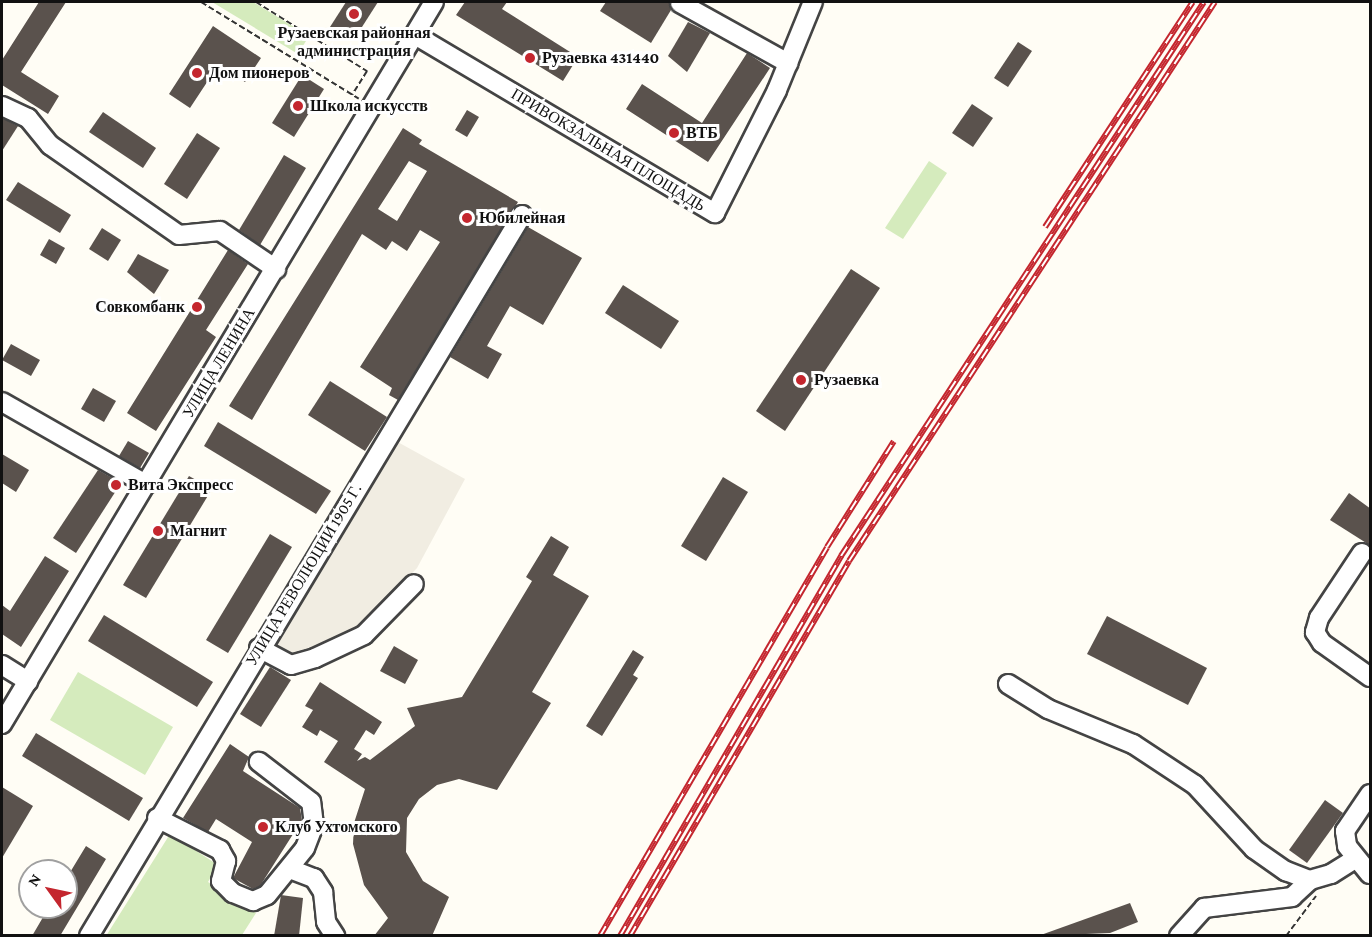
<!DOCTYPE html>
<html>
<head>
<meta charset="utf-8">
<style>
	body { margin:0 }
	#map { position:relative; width:1372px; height:937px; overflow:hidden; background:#fffdf5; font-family:"Crimson Pro",serif }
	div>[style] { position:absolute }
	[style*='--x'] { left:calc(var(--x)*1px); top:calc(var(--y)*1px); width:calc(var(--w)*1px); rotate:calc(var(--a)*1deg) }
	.green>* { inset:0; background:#d5ebbd }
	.plaza>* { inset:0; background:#f1ede2 }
	.building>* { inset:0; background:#5a524d }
	.path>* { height:2px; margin-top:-1px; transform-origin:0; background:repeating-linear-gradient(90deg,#333 0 6px,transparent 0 9px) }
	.roads { filter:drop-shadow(2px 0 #444) drop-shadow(-2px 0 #444) drop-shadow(0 2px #444) drop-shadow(0 -2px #444) }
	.minor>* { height:18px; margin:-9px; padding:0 9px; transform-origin:9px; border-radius:9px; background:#fff }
	.rail>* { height:6px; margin-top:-3px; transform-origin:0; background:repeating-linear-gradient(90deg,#fff 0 11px,#c4262e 0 22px); box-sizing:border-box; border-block:2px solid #c4262e }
	.dots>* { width:16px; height:16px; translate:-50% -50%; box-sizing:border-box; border:3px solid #fff; border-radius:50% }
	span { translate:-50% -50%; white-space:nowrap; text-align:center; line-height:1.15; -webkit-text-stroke:6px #fff; paint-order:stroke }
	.poi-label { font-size:16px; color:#111; font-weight:700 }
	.left { translate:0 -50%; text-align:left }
	.right { translate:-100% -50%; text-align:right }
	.street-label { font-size:16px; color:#111 }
	.frame { position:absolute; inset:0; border:3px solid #111; pointer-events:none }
	.north { position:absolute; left:18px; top:859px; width:60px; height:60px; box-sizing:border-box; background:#fff; border:2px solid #a0a0a0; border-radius:50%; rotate:303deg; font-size:16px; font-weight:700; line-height:24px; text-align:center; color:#111 }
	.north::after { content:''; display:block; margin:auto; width:21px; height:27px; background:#c4262e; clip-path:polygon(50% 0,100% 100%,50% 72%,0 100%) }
</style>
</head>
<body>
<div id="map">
	<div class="green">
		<i style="clip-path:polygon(212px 2px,253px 2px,309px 36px,298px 54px)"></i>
		<i style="clip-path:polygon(929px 161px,947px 173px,903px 239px,885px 228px)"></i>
		<i style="clip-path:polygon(78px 672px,173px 727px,145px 775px,50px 720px)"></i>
		<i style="clip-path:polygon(170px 834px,218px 865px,208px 882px,256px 913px,242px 935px,106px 936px)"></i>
	</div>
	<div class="plaza">
		<i style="clip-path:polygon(394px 440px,465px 479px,417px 568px,355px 634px,302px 656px,285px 656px,271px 648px)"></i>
	</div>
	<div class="building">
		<i style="clip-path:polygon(39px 2px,66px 2px,21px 72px,59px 96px,48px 114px,2px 85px,2px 60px)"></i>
		<i style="clip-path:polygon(346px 2px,378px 2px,353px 41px,330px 27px)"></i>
		<i style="clip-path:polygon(465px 2px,507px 2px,502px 9px,578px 57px,563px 81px,456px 15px)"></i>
		<i style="clip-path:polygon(606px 2px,669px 2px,671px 10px,651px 43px,600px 11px)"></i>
		<i style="clip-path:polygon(688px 22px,710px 33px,687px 72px,668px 56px)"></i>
		<i style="clip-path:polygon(213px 26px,261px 58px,245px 82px,219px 64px,190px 108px,169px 94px)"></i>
		<i style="clip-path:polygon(1018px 42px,1032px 51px,1008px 87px,994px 78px)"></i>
		<i style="clip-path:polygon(747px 53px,770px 68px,708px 162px,626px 109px,642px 84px,702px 123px)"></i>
		<i style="clip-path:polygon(302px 75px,324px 89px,294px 137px,272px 123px)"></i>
		<i style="clip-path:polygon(972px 104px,993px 118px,973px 147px,952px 133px)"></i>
		<i style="clip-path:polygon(467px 110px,479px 117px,467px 137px,455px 130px)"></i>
		<i style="clip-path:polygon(103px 112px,156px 148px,143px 168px,89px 132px)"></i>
		<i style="clip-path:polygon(2px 118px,18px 126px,2px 151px)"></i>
		<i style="clip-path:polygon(evenodd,403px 128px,422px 140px,419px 144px,518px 202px,398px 400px,389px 395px,392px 388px,360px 367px,440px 242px,420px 230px,407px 251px,392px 241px,386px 250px,362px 234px,252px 420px,229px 406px,403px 128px,409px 161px,427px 171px,397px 221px,378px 209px,409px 161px)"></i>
		<i style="clip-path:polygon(197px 133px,220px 148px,187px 199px,164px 184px)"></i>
		<i style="clip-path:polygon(284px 155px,306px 168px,260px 245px,239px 230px)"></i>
		<i style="clip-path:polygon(18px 182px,71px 215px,60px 233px,6px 200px)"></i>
		<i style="clip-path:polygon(528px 227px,582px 258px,543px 325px,510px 306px,487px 346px,502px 354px,488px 379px,450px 357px)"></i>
		<i style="clip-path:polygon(102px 228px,121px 240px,108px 261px,89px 249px)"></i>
		<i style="clip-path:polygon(49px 239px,65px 248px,56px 264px,40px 255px)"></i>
		<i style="clip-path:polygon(228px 250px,248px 264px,206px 330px,216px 337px,156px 431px,127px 413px)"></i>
		<i style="clip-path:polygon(138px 254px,169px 270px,154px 294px,127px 272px)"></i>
		<i style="clip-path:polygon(851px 269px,880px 288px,785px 431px,756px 411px)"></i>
		<i style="clip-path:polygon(623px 285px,679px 321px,661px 349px,605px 313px)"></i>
		<i style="clip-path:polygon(11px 344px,40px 360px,31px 376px,2px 360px)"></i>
		<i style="clip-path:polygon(330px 381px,387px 417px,365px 451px,308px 415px)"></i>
		<i style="clip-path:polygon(93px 388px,116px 401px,104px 422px,81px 409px)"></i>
		<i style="clip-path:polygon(218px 422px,331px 491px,316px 514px,204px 446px)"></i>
		<i style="clip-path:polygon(128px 441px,149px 453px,140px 468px,119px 456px)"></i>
		<i style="clip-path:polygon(2px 454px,29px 470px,16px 492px,2px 483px)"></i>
		<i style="clip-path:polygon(98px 470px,121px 483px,76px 553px,53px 538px)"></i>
		<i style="clip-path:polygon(189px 476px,212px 489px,146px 598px,123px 585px)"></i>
		<i style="clip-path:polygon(723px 477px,748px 492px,706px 561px,681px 546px)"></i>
		<i style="clip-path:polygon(1349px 493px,1371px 509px,1371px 546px,1330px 520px)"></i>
		<i style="clip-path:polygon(270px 534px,292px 547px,228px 653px,206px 640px)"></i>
		<i style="clip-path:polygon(551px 536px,569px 547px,553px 575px,589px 596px,532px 692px,551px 703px,497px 790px,459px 779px,437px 785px,419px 799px,407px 818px,406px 852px,423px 881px,449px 897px,432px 936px,374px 936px,388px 918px,364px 885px,353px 844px,354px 823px,365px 789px,324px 762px,338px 741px,320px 730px,317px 736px,302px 727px,313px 710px,305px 706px,320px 682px,382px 722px,374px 735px,366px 730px,354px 749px,362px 754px,357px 761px,365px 757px,370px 760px,415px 726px,407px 708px,462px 697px,532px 581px,526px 577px)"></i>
		<i style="clip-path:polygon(45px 556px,69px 571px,21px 647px,2px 634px,2px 605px,10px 611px)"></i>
		<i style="clip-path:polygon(104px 615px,213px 682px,197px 707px,88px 641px)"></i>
		<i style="clip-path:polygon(1107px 616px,1207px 668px,1188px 705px,1087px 654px)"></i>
		<i style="clip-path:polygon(394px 646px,418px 660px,405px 684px,380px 671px)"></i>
		<i style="clip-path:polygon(633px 650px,644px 657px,633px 675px,638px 678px,602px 736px,586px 726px)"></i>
		<i style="clip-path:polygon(270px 667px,291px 680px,261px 727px,240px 714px)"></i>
		<i style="clip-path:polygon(36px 733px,143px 798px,129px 821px,22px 756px)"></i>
		<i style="clip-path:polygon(230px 744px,249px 757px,243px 771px,300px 808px,302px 820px,260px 886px,253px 889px,233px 878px,252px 842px,216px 819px,208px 832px,183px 818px)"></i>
		<i style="clip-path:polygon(2px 787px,33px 806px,2px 858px)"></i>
		<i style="clip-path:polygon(1325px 800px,1343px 813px,1307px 863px,1289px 850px)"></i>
		<i style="clip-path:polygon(86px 846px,106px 859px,60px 936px,32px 936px,49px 907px,66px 907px,66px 879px)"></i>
		<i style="clip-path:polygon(281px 895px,303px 898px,299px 936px,274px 936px)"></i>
		<i style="clip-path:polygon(1130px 903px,1138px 922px,1110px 933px,1038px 936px)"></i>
	</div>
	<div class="path">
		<i style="--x:201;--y:2;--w:185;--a:31.5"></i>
		<i style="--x:256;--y:2;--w:131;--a:31.9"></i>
		<i style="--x:367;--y:71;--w:28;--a:122"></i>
		<i style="--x:1286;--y:936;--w:50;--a:-53.1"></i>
	</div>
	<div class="roads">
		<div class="minor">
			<i style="--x:680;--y:3;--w:124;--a:29.1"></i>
			<i style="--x:415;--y:35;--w:349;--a:30.7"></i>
			<i style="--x:715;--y:213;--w:138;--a:-63.2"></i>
			<i style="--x:777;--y:90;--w:95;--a:-67.8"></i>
			<i style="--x:2;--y:106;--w:29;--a:25"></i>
			<i style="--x:28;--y:118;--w:35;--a:51"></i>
			<i style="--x:50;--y:145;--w:157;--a:34.9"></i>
			<i style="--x:179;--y:235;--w:41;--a:-5.6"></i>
			<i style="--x:220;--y:231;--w:68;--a:34.2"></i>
			<i style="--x:2;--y:402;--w:166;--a:29.7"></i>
			<i style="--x:1362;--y:553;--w:78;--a:123.5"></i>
			<i style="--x:1319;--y:618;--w:15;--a:106"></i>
			<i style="--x:1315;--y:632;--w:13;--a:58"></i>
			<i style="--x:1322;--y:643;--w:59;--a:35.3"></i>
			<i style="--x:259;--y:648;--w:36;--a:28"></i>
			<i style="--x:291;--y:665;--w:25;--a:-16"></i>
			<i style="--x:315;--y:658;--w:54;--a:-25.1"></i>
			<i style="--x:364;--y:635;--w:71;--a:-45.6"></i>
			<i style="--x:2;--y:665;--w:31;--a:32"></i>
			<i style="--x:1008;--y:684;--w:47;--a:32"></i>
			<i style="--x:1048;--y:709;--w:92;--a:22.4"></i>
			<i style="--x:1133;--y:744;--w:74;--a:33.5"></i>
			<i style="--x:1195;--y:785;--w:87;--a:47.3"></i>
			<i style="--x:1254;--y:849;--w:39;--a:35"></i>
			<i style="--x:1286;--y:871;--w:26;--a:21"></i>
			<i style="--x:2;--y:724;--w:841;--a:-59.11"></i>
			<i style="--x:1370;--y:794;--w:45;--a:124"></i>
			<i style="--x:1345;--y:831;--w:15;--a:82"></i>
			<i style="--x:1347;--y:846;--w:36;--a:51"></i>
			<i style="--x:157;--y:818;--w:71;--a:26.9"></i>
			<i style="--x:220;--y:850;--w:13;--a:61"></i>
			<i style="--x:226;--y:861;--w:21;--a:104"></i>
			<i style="--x:221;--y:881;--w:17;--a:45"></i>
			<i style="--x:233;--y:893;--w:22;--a:22"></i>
			<i style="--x:253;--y:901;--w:15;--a:-23"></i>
			<i style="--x:267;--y:895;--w:60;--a:-51"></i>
			<i style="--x:305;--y:848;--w:25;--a:-69"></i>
			<i style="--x:314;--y:825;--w:23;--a:-97"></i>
			<i style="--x:311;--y:802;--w:66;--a:-142.4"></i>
			<i style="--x:290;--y:869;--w:26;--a:21"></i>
			<i style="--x:314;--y:878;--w:17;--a:57"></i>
			<i style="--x:323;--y:892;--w:30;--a:84"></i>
			<i style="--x:326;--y:922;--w:17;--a:57"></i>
			<i style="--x:89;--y:936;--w:841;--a:-59.01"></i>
			<i style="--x:1179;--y:936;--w:38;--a:-48"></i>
			<i style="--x:1204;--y:908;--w:89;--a:-7.1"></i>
			<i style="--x:1292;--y:897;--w:25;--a:-43"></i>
			<i style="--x:1310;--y:880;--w:22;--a:-16"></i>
			<i style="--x:1331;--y:874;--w:28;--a:-32"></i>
		</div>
	</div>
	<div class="rail">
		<i style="--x:1045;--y:227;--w:269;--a:-56.7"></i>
		<i style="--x:600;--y:936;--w:450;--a:-59.7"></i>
		<i style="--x:827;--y:547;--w:125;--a:-57.7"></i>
		<i style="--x:620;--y:936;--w:440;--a:-59.8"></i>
		<i style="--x:841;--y:556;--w:662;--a:-56.77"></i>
		<i style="--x:630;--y:936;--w:434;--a:-59.7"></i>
		<i style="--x:849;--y:561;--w:668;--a:-56.79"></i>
	</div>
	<div class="dots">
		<i style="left:354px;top:14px;background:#c4262e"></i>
		<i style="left:530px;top:58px;background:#c4262e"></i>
		<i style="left:197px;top:73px;background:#c4262e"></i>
		<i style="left:298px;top:106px;background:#c4262e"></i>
		<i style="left:674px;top:133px;background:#c4262e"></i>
		<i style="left:467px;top:218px;background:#c4262e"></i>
		<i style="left:197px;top:307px;background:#c4262e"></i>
		<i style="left:801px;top:380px;background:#c4262e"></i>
		<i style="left:116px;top:485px;background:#c4262e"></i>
		<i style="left:158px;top:531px;background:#c4262e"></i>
		<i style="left:263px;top:827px;background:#c4262e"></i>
	</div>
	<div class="poi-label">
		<span style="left:354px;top:42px">Рузаевская районная<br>администрация</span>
		<span class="left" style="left:542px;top:58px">Рузаевка 431440</span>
		<span class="left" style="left:209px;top:73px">Дом пионеров</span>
		<span class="left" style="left:310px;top:106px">Школа искусств</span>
		<span class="left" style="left:686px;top:133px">ВТБ</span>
		<span class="left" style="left:479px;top:218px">Юбилейная</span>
		<span class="right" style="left:185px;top:307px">Совкомбанк</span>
		<span class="left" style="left:814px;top:380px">Рузаевка</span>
		<span class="left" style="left:128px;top:485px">Вита Экспресс</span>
		<span class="left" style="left:170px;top:531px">Магнит</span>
		<span class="left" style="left:275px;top:827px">Клуб Ухтомского</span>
	</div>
	<div class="street-label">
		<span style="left:608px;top:150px;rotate:31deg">ПРИВОКЗАЛЬНАЯ ПЛОЩАДЬ</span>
		<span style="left:219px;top:363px;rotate:-59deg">УЛИЦА ЛЕНИНА</span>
		<span style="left:304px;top:575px;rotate:-59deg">УЛИЦА РЕВОЛЮЦИИ 1905 Г.</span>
	</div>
	<div class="frame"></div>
	<div class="north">N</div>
</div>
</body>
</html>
